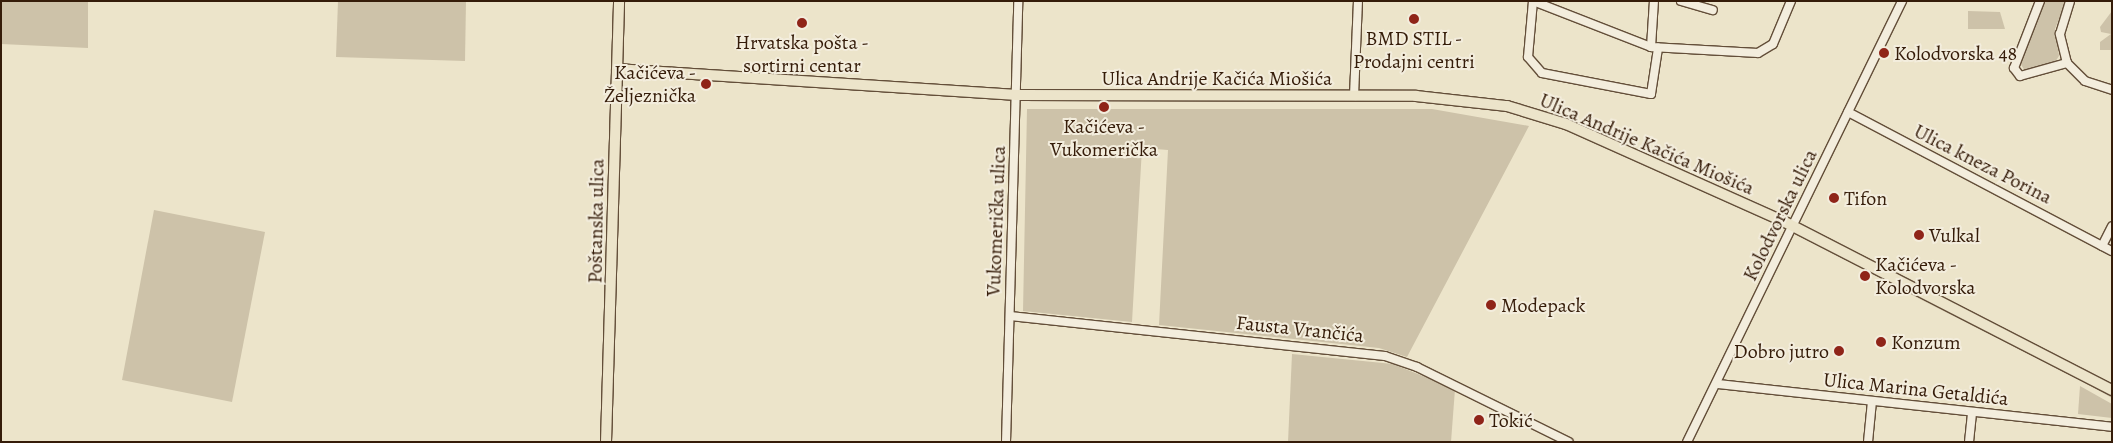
<!DOCTYPE html>
<html>
<head>
<meta charset="utf-8">
<style>
	body { margin:0 }
	#map { position:relative; width:2113px; height:443px; overflow:hidden; background:#ece4ca; font-family:Alegreya,serif }
	div>[style] { position:absolute }
	[style*='--x'] { left:calc(var(--x)*1px); top:calc(var(--y)*1px); width:calc(var(--w)*1px); rotate:calc(var(--a)*1deg) }
	.green>* { inset:0; background:#cdc2a9 }
	.roads { filter:drop-shadow(1px 0 #634e39) drop-shadow(-1px 0 #634e39) drop-shadow(0 1px #634e39) drop-shadow(0 -1px #634e39) }
	.minor>* { height:8px; margin:-4px; padding:0 4px; transform-origin:4px; border-radius:4px; background:#f3eddd }
	.major>* { height:10px; margin:-5px; padding:0 5px; transform-origin:5px; border-radius:5px; background:#ece4ca }
	.dots>* { width:14px; height:14px; translate:-50% -50%; box-sizing:border-box; border:2px solid #f3eddd; border-radius:50% }
	span { translate:-50% -50%; white-space:nowrap; text-align:center; line-height:1.15; -webkit-text-stroke:4px #f3eddd; paint-order:stroke }
	.poi-label { font-size:20px; color:#351c09 }
	.left { translate:0 -50%; text-align:left }
	.right { translate:-100% -50%; text-align:right }
	.street-label { font-size:20px; color:#351c09 }
	.frame { position:absolute; inset:0; border:2px solid #351c09; pointer-events:none }
</style>
</head>
<body>
<div id="map">
	<div class="green">
		<i style="clip-path:polygon(1px 1px,88px 1px,88px 48px,1px 44px)"></i>
		<i style="clip-path:polygon(338px 1px,466px 1px,465px 61px,336px 57px)"></i>
		<i style="clip-path:polygon(2044px 1px,2066px 1px,2055px 29px,2059px 56px,2055px 62px,2025px 71px,2020px 63px)"></i>
		<i style="clip-path:polygon(1968px 11px,2000px 12px,2005px 29px,1968px 29px)"></i>
		<i style="clip-path:polygon(2112px 11px,2111px 50px,2100px 50px,2100px 42px,2111px 34px,2101px 32px,2100px 27px)"></i>
		<i style="clip-path:polygon(1027px 109px,1432px 109px,1529px 126px,1407px 357px,1379px 348px,1159px 325px,1168px 150px,1142px 148px,1132px 322px,1023px 311px)"></i>
		<i style="clip-path:polygon(154px 210px,265px 232px,232px 402px,122px 380px)"></i>
		<i style="clip-path:polygon(1884px 281px,2112px 394px,2112px 398px,2082px 381px)"></i>
		<i style="clip-path:polygon(1292px 354px,1393px 364px,1455px 389px,1451px 442px,1288px 442px)"></i>
		<i style="clip-path:polygon(2080px 386px,2112px 404px,2112px 418px,2078px 414px)"></i>
	</div>
	<div class="roads">
		<div class="minor">
			<i style="--x:1533;--y:1;--w:127;--a:21.3"></i>
			<i style="--x:1651;--y:47;--w:107;--a:3.2"></i>
			<i style="--x:1758;--y:53;--w:17;--a:-31"></i>
			<i style="--x:1773;--y:44;--w:47;--a:-67.3"></i>
			<i style="--x:1533;--y:1;--w:56;--a:95.1"></i>
			<i style="--x:1528;--y:57;--w:21;--a:49"></i>
			<i style="--x:1542;--y:73;--w:111;--a:10.9"></i>
			<i style="--x:1651;--y:94;--w:47;--a:-81.3"></i>
			<i style="--x:1681;--y:1;--w:33;--a:16"></i>
			<i style="--x:2040;--y:1;--w:72;--a:111.2"></i>
			<i style="--x:2014;--y:68;--w:10;--a:53"></i>
			<i style="--x:2020;--y:76;--w:49;--a:-15.5"></i>
			<i style="--x:2067;--y:63;--w:30;--a:-104"></i>
			<i style="--x:2060;--y:34;--w:34;--a:-73"></i>
			<i style="--x:1651;--y:47;--w:46;--a:-86.3"></i>
			<i style="--x:2067;--y:63;--w:25;--a:45"></i>
			<i style="--x:2085;--y:81;--w:28;--a:18"></i>
			<i style="--x:1354;--y:96;--w:95;--a:-87.6"></i>
			<i style="--x:1848;--y:112;--w:298;--a:27.8"></i>
			<i style="--x:2102;--y:246;--w:22;--a:-63"></i>
			<i style="--x:1010;--y:316;--w:377;--a:6.1"></i>
			<i style="--x:1385;--y:356;--w:34;--a:19"></i>
			<i style="--x:1417;--y:367;--w:169;--a:26.3"></i>
			<i style="--x:1718;--y:384;--w:396;--a:6.2"></i>
			<i style="--x:1006;--y:442;--w:441;--a:-88.4"></i>
			<i style="--x:1687;--y:442;--w:491;--a:-64"></i>
			<i style="--x:1868;--y:442;--w:41;--a:-84.4"></i>
			<i style="--x:1969;--y:442;--w:30;--a:-84"></i>
		</div>
		<div class="major">
			<i style="--x:617;--y:69;--w:400;--a:3.7"></i>
			<i style="--x:1016;--y:95;--w:400;--a:0.1"></i>
			<i style="--x:1416;--y:96;--w:92;--a:6.3"></i>
			<i style="--x:1507;--y:106;--w:62;--a:17"></i>
			<i style="--x:1566;--y:124;--w:238;--a:24.1"></i>
			<i style="--x:1783;--y:221;--w:370;--a:27.2"></i>
			<i style="--x:606;--y:442;--w:441;--a:-88.3"></i>
		</div>
	</div>
	<div class="dots">
		<i style="left:1414px;top:19px;background:#8f2418"></i>
		<i style="left:802px;top:23px;background:#8f2418"></i>
		<i style="left:1884px;top:53px;background:#8f2418"></i>
		<i style="left:706px;top:84px;background:#8f2418"></i>
		<i style="left:1104px;top:107px;background:#8f2418"></i>
		<i style="left:1834px;top:198px;background:#8f2418"></i>
		<i style="left:1919px;top:235px;background:#8f2418"></i>
		<i style="left:1865px;top:276px;background:#8f2418"></i>
		<i style="left:1491px;top:305px;background:#8f2418"></i>
		<i style="left:1881px;top:342px;background:#8f2418"></i>
		<i style="left:1839px;top:351px;background:#8f2418"></i>
		<i style="left:1479px;top:420px;background:#8f2418"></i>
	</div>
	<div class="poi-label">
		<span style="left:1414px;top:50px">BMD STIL -<br>Prodajni centri</span>
		<span style="left:802px;top:54px">Hrvatska pošta -<br>sortirni centar</span>
		<span class="left" style="left:1894px;top:53px">Kolodvorska 48</span>
		<span class="right" style="left:696px;top:84px">Kačićeva -<br>Željeznička</span>
		<span style="left:1104px;top:138px">Kačićeva -<br>Vukomerička</span>
		<span class="left" style="left:1844px;top:198px">Tifon</span>
		<span class="left" style="left:1929px;top:235px">Vulkal</span>
		<span class="left" style="left:1875px;top:276px">Kačićeva -<br>Kolodvorska</span>
		<span class="left" style="left:1501px;top:305px">Modepack</span>
		<span class="left" style="left:1891px;top:342px">Konzum</span>
		<span class="right" style="left:1829px;top:351px">Dobro jutro</span>
		<span class="left" style="left:1489px;top:420px">Tokić</span>
	</div>
	<div class="street-label">
		<span style="left:1217px;top:78px">Ulica Andrije Kačića Miošića</span>
		<span style="left:1647px;top:144px;rotate:23deg">Ulica Andrije Kačića Miošića</span>
		<span style="left:1983px;top:164px;rotate:27deg">Ulica kneza Porina</span>
		<span style="left:1780px;top:215px;rotate:-64deg">Kolodvorska ulica</span>
		<span style="left:596px;top:221px;rotate:-89deg">Poštanska ulica</span>
		<span style="left:996px;top:221px;rotate:-88deg">Vukomerička ulica</span>
		<span style="left:1300px;top:329px;rotate:6deg">Fausta Vrančića</span>
		<span style="left:1916px;top:389px;rotate:6deg">Ulica Marina Getaldića</span>
	</div>
	<div class="frame"></div>
</div>
</body>
</html>
